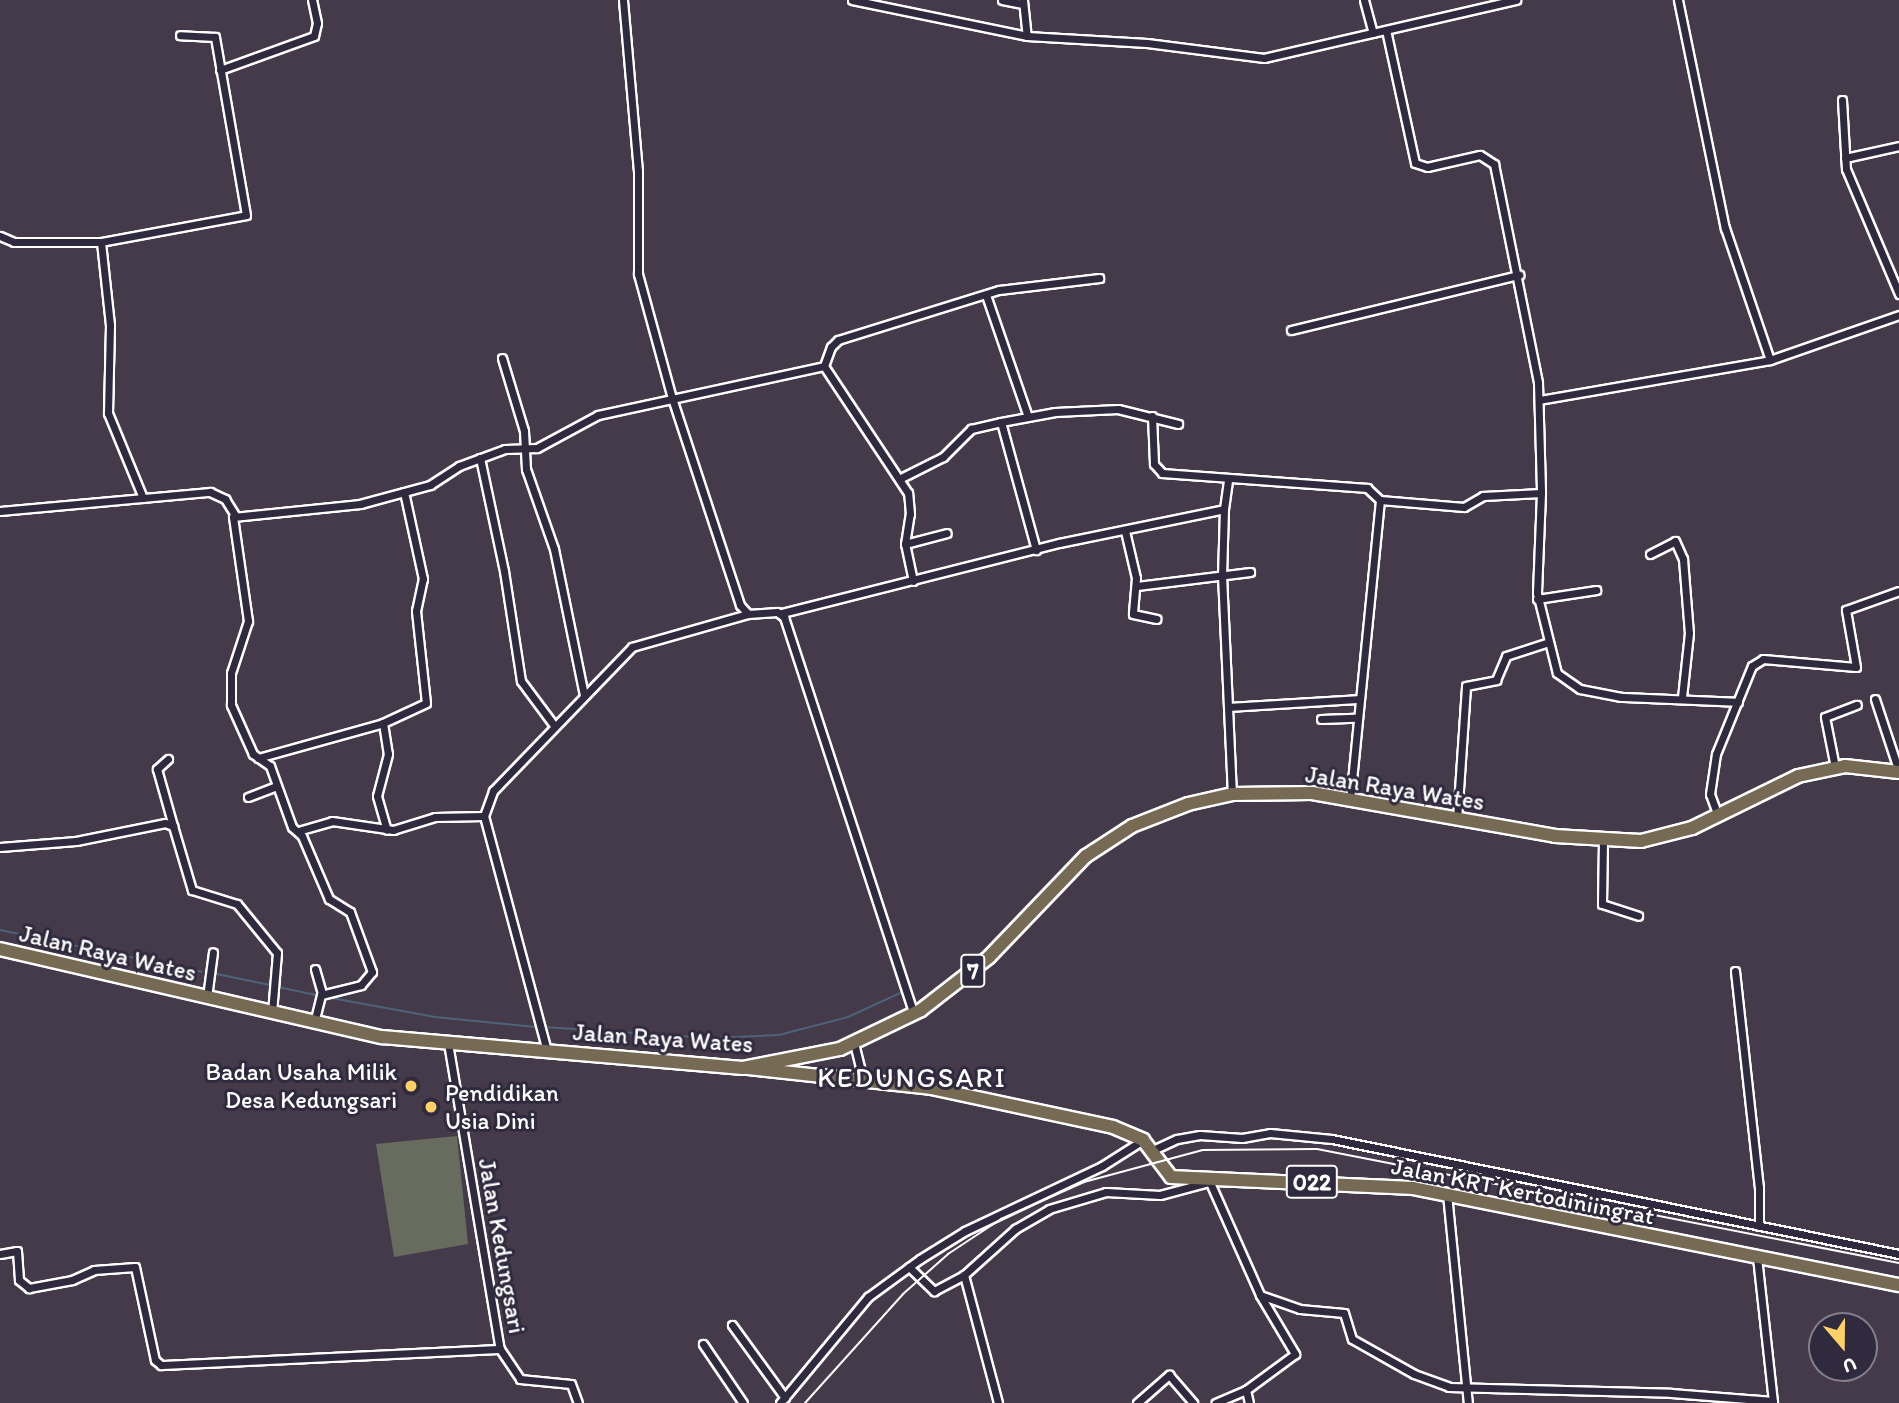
<!DOCTYPE html>
<html>
<head>
<meta charset="utf-8">
<style>
	body { margin:0 }
	#map { position:relative; width:1899px; height:1403px; overflow:hidden; background:#453a4a; font-family:Itim,sans-serif }
	div>[style] { position:absolute }
	[style*='--x'] { left:calc(var(--x)*1px); top:calc(var(--y)*1px); width:calc(var(--w)*1px); rotate:calc(var(--a)*1deg) }
	.green>* { inset:0; background:#676c5f }
	.stream>* { height:2px; margin:-1px; padding:0 1px; transform-origin:1px; border-radius:1px; background:#4e627a }
	.roads { filter:drop-shadow(2px 0 #fff) drop-shadow(-2px 0 #fff) drop-shadow(0 2px #fff) drop-shadow(0 -2px #fff) }
	.minor>* { height:7px; margin:-3.5px; padding:0 3.5px; transform-origin:3.5px; border-radius:3.5px; background:#2f2a3d }
	.primary>* { height:12px; margin:-6px; padding:0 6px; transform-origin:6px; border-radius:6px; background:#766a55 }
	.trunk>* { height:12px; margin:-6px; padding:0 6px; transform-origin:6px; border-radius:6px; background:#766a55 }
	.rail>* { height:2px; margin:-1px; padding:0 1px; transform-origin:1px; border-radius:1px; background:#fff }
	.dots>* { width:19px; height:19px; translate:-50% -50%; box-sizing:border-box; border:4px solid #2f2a3d; border-radius:50% }
	span { translate:-50% -50%; white-space:nowrap; text-align:center; line-height:1.15; -webkit-text-stroke:6px #2f2a3d; paint-order:stroke }
	.shield-label span { padding:2px 5px; background:#2f2a3d; border:2px solid; border-radius:5px; -webkit-text-stroke-width:0 }
	.shield-label { font-size:23px; color:#fff; font-weight:700 }
	.street-label { font-size:24px; color:#fff }
	.poi-label { font-size:24px; color:#fff }
	.right { translate:-100% -50%; text-align:right }
	.left { translate:0 -50%; text-align:left }
	.quarter-label { font-size:28px; color:#fff; letter-spacing:2px }
	.north { position:absolute; left:1808px; top:1312px; width:70px; height:70px; box-sizing:border-box; background:#2f2a3d; border:2px solid #827f8b; border-radius:50%; rotate:160deg; font-size:19px; font-weight:700; line-height:28px; text-align:center; color:#fff }
	.north::after { content:''; display:block; margin:auto; width:24px; height:32px; background:#ffd166; clip-path:polygon(50% 0,100% 100%,50% 72%,0 100%) }
</style>
</head>
<body>
<div id="map">
	<div class="green">
		<i style="clip-path:polygon(457px 1136px,468px 1244px,394px 1257px,376px 1144px)"></i>
	</div>
	<div class="stream">
		<i style="--x:0;--y:930;--w:206;--a:11.7"></i>
		<i style="--x:212;--y:973;--w:59;--a:11.7"></i>
		<i style="--x:278;--y:987;--w:40;--a:12"></i>
		<i style="--x:326;--y:997;--w:111;--a:10.4"></i>
		<i style="--x:435;--y:1017;--w:101;--a:5.7"></i>
		<i style="--x:544;--y:1027;--w:167;--a:3.8"></i>
		<i style="--x:711;--y:1038;--w:68;--a:-2.5"></i>
		<i style="--x:779;--y:1035;--w:71;--a:-14.6"></i>
		<i style="--x:848;--y:1017;--w:60;--a:-24.8"></i>
	</div>
	<div class="roads">
		<div class="minor">
			<i style="--x:623;--y:0;--w:172;--a:85"></i>
			<i style="--x:638;--y:171;--w:103;--a:90"></i>
			<i style="--x:638;--y:274;--w:129;--a:74.7"></i>
			<i style="--x:672;--y:398;--w:218;--a:71.8"></i>
			<i style="--x:740;--y:605;--w:12;--a:48"></i>
			<i style="--x:748;--y:614;--w:29;--a:-4"></i>
			<i style="--x:777;--y:612;--w:9;--a:36"></i>
			<i style="--x:784;--y:617;--w:418;--a:71.9"></i>
			<i style="--x:852;--y:0;--w:179;--a:11.6"></i>
			<i style="--x:1027;--y:36;--w:120;--a:3.3"></i>
			<i style="--x:1147;--y:43;--w:118;--a:7.3"></i>
			<i style="--x:1264;--y:58;--w:259;--a:-13"></i>
			<i style="--x:1002;--y:0;--w:21;--a:11"></i>
			<i style="--x:1023;--y:0;--w:36;--a:84"></i>
			<i style="--x:1364;--y:0;--w:34;--a:75"></i>
			<i style="--x:1678;--y:0;--w:233;--a:78.4"></i>
			<i style="--x:1725;--y:228;--w:139;--a:71.2"></i>
			<i style="--x:1386;--y:30;--w:136;--a:77.7"></i>
			<i style="--x:1415;--y:163;--w:13;--a:18"></i>
			<i style="--x:1427;--y:167;--w:54;--a:-12.8"></i>
			<i style="--x:1480;--y:155;--w:17;--a:33"></i>
			<i style="--x:1494;--y:164;--w:223;--a:78.6"></i>
			<i style="--x:1538;--y:383;--w:110;--a:88.4"></i>
			<i style="--x:1541;--y:493;--w:100;--a:92.3"></i>
			<i style="--x:1537;--y:593;--w:82;--a:76"></i>
			<i style="--x:1557;--y:673;--w:28;--a:35"></i>
			<i style="--x:1580;--y:689;--w:42;--a:11"></i>
			<i style="--x:1621;--y:697;--w:117;--a:2.4"></i>
			<i style="--x:220;--y:70;--w:100;--a:-19.9"></i>
			<i style="--x:314;--y:36;--w:13;--a:-77"></i>
			<i style="--x:317;--y:23;--w:24;--a:-102"></i>
			<i style="--x:1842;--y:100;--w:69;--a:86.7"></i>
			<i style="--x:1846;--y:169;--w:136;--a:67"></i>
			<i style="--x:1845;--y:158;--w:55;--a:-12.5"></i>
			<i style="--x:0;--y:236;--w:15;--a:23"></i>
			<i style="--x:14;--y:242;--w:87;--a:0"></i>
			<i style="--x:986;--y:295;--w:129;--a:71"></i>
			<i style="--x:1291;--y:330;--w:235;--a:-13.6"></i>
			<i style="--x:502;--y:358;--w:76;--a:73.2"></i>
			<i style="--x:524;--y:431;--w:38;--a:87"></i>
			<i style="--x:526;--y:469;--w:85;--a:70.7"></i>
			<i style="--x:554;--y:549;--w:149;--a:78.4"></i>
			<i style="--x:1539;--y:400;--w:234;--a:-9.8"></i>
			<i style="--x:1770;--y:360;--w:137;--a:-19.2"></i>
			<i style="--x:1152;--y:416;--w:48;--a:87.6"></i>
			<i style="--x:1154;--y:464;--w:12;--a:48"></i>
			<i style="--x:1162;--y:473;--w:206;--a:4.2"></i>
			<i style="--x:1367;--y:488;--w:18;--a:43"></i>
			<i style="--x:1380;--y:500;--w:300;--a:95.7"></i>
			<i style="--x:1001;--y:422;--w:133;--a:74.7"></i>
			<i style="--x:480;--y:458;--w:116;--a:78"></i>
			<i style="--x:504;--y:571;--w:111;--a:81.2"></i>
			<i style="--x:521;--y:681;--w:54;--a:53.3"></i>
			<i style="--x:901;--y:478;--w:47;--a:-26.6"></i>
			<i style="--x:943;--y:457;--w:40;--a:-45"></i>
			<i style="--x:971;--y:429;--w:31;--a:-13"></i>
			<i style="--x:1001;--y:422;--w:55;--a:-10.5"></i>
			<i style="--x:1055;--y:412;--w:63;--a:-2.7"></i>
			<i style="--x:1118;--y:409;--w:62;--a:14"></i>
			<i style="--x:143;--y:498;--w:92;--a:-112.4"></i>
			<i style="--x:108;--y:413;--w:88;--a:-88.7"></i>
			<i style="--x:110;--y:325;--w:83;--a:-96.2"></i>
			<i style="--x:101;--y:242;--w:147;--a:-10.5"></i>
			<i style="--x:246;--y:215;--w:181;--a:-99.9"></i>
			<i style="--x:215;--y:37;--w:35;--a:-177"></i>
			<i style="--x:1380;--y:500;--w:84;--a:4.8"></i>
			<i style="--x:1464;--y:507;--w:22;--a:-30"></i>
			<i style="--x:1483;--y:496;--w:58;--a:-3"></i>
			<i style="--x:1224;--y:509;--w:29;--a:-82"></i>
			<i style="--x:0;--y:511;--w:211;--a:-5.2"></i>
			<i style="--x:210;--y:492;--w:17;--a:25"></i>
			<i style="--x:225;--y:499;--w:19;--a:58"></i>
			<i style="--x:1125;--y:531;--w:48;--a:76.8"></i>
			<i style="--x:1136;--y:578;--w:36;--a:95"></i>
			<i style="--x:1133;--y:614;--w:24;--a:12"></i>
			<i style="--x:905;--y:544;--w:43;--a:-14.7"></i>
			<i style="--x:1650;--y:554;--w:28;--a:-27"></i>
			<i style="--x:1675;--y:541;--w:20;--a:66"></i>
			<i style="--x:1683;--y:559;--w:74;--a:85.4"></i>
			<i style="--x:1689;--y:633;--w:64;--a:96.2"></i>
			<i style="--x:913;--y:581;--w:38;--a:-102"></i>
			<i style="--x:905;--y:544;--w:30;--a:-81"></i>
			<i style="--x:910;--y:514;--w:21;--a:-95"></i>
			<i style="--x:908;--y:493;--w:152;--a:-123.5"></i>
			<i style="--x:824;--y:366;--w:20;--a:-70"></i>
			<i style="--x:831;--y:347;--w:10;--a:-45"></i>
			<i style="--x:838;--y:340;--w:169;--a:-17.3"></i>
			<i style="--x:999;--y:290;--w:101;--a:-6.8"></i>
			<i style="--x:1137;--y:586;--w:114;--a:-7.1"></i>
			<i style="--x:1537;--y:599;--w:60;--a:-8.7"></i>
			<i style="--x:782;--y:613;--w:286;--a:-14.2"></i>
			<i style="--x:1059;--y:543;--w:168;--a:-11.6"></i>
			<i style="--x:1224;--y:509;--w:66;--a:91.7"></i>
			<i style="--x:1222;--y:575;--w:219;--a:87.4"></i>
			<i style="--x:1875;--y:699;--w:77;--a:71.8"></i>
			<i style="--x:1228;--y:707;--w:129;--a:-3.5"></i>
			<i style="--x:1321;--y:719;--w:34;--a:-2"></i>
			<i style="--x:383;--y:723;--w:31;--a:81"></i>
			<i style="--x:388;--y:754;--w:43;--a:104.7"></i>
			<i style="--x:377;--y:796;--w:35;--a:74"></i>
			<i style="--x:258;--y:758;--w:130;--a:-15.6"></i>
			<i style="--x:383;--y:723;--w:47;--a:-24.9"></i>
			<i style="--x:426;--y:703;--w:93;--a:-96.2"></i>
			<i style="--x:416;--y:611;--w:33;--a:-78"></i>
			<i style="--x:423;--y:579;--w:89;--a:-102.3"></i>
			<i style="--x:168;--y:759;--w:15;--a:138"></i>
			<i style="--x:157;--y:769;--w:59;--a:74.3"></i>
			<i style="--x:1835;--y:767;--w:51;--a:-101.3"></i>
			<i style="--x:1825;--y:717;--w:34;--a:-21"></i>
			<i style="--x:248;--y:797;--w:31;--a:-21"></i>
			<i style="--x:1718;--y:816;--w:23;--a:-110"></i>
			<i style="--x:1710;--y:794;--w:40;--a:-81.5"></i>
			<i style="--x:1716;--y:754;--w:95;--a:-67.8"></i>
			<i style="--x:1752;--y:666;--w:13;--a:-32"></i>
			<i style="--x:1763;--y:659;--w:93;--a:4.9"></i>
			<i style="--x:1856;--y:667;--w:58;--a:-100"></i>
			<i style="--x:1846;--y:610;--w:56;--a:-19.7"></i>
			<i style="--x:1457;--y:819;--w:133;--a:-86.1"></i>
			<i style="--x:1466;--y:686;--w:31;--a:-11"></i>
			<i style="--x:1496;--y:680;--w:26;--a:-67"></i>
			<i style="--x:1506;--y:656;--w:42;--a:-18"></i>
			<i style="--x:298;--y:831;--w:35;--a:-16"></i>
			<i style="--x:332;--y:821;--w:62;--a:8.4"></i>
			<i style="--x:393;--y:830;--w:44;--a:-17.2"></i>
			<i style="--x:435;--y:817;--w:49;--a:-1.2"></i>
			<i style="--x:1603;--y:840;--w:64;--a:90.9"></i>
			<i style="--x:1602;--y:904;--w:38;--a:18"></i>
			<i style="--x:0;--y:847;--w:76;--a:-4.5"></i>
			<i style="--x:76;--y:841;--w:91;--a:-11.4"></i>
			<i style="--x:165;--y:823;--w:9;--a:21"></i>
			<i style="--x:173;--y:826;--w:67;--a:73.5"></i>
			<i style="--x:192;--y:890;--w:47;--a:17.3"></i>
			<i style="--x:237;--y:904;--w:63;--a:50.8"></i>
			<i style="--x:277;--y:953;--w:60;--a:94.8"></i>
			<i style="--x:315;--y:969;--w:26;--a:74"></i>
			<i style="--x:1735;--y:971;--w:217;--a:83.7"></i>
			<i style="--x:1759;--y:1187;--w:39;--a:90"></i>
			<i style="--x:207;--y:997;--w:45;--a:-82.4"></i>
			<i style="--x:314;--y:1023;--w:29;--a:-76"></i>
			<i style="--x:321;--y:995;--w:41;--a:-14"></i>
			<i style="--x:361;--y:985;--w:17;--a:-50"></i>
			<i style="--x:372;--y:972;--w:64;--a:-110.1"></i>
			<i style="--x:350;--y:912;--w:25;--a:-148"></i>
			<i style="--x:329;--y:899;--w:69;--a:-113.2"></i>
			<i style="--x:302;--y:836;--w:13;--a:-138"></i>
			<i style="--x:292;--y:827;--w:65;--a:-109.8"></i>
			<i style="--x:270;--y:766;--w:21;--a:-145"></i>
			<i style="--x:253;--y:754;--w:54;--a:-114.2"></i>
			<i style="--x:231;--y:705;--w:32;--a:-90"></i>
			<i style="--x:231;--y:673;--w:55;--a:-71.9"></i>
			<i style="--x:248;--y:621;--w:105;--a:-98.2"></i>
			<i style="--x:233;--y:517;--w:128;--a:-5.8"></i>
			<i style="--x:360;--y:504;--w:73;--a:-15.2"></i>
			<i style="--x:430;--y:485;--w:35;--a:-33"></i>
			<i style="--x:459;--y:466;--w:49;--a:-20.3"></i>
			<i style="--x:505;--y:449;--w:32;--a:-2"></i>
			<i style="--x:537;--y:448;--w:69;--a:-28.4"></i>
			<i style="--x:598;--y:415;--w:231;--a:-12.2"></i>
			<i style="--x:448;--y:1043;--w:310;--a:80.4"></i>
			<i style="--x:500;--y:1349;--w:36;--a:56"></i>
			<i style="--x:520;--y:1379;--w:51;--a:5.6"></i>
			<i style="--x:571;--y:1384;--w:20;--a:70"></i>
			<i style="--x:854;--y:1043;--w:41;--a:76"></i>
			<i style="--x:547;--y:1051;--w:243;--a:-105"></i>
			<i style="--x:484;--y:816;--w:27;--a:-70"></i>
			<i style="--x:493;--y:791;--w:200;--a:-46"></i>
			<i style="--x:632;--y:647;--w:121;--a:-15.9"></i>
			<i style="--x:1153;--y:1150;--w:26;--a:-25"></i>
			<i style="--x:1177;--y:1139;--w:23;--a:-10"></i>
			<i style="--x:1200;--y:1135;--w:42;--a:4.1"></i>
			<i style="--x:1242;--y:1138;--w:28;--a:-10"></i>
			<i style="--x:1270;--y:1133;--w:62;--a:5.5"></i>
			<i style="--x:1332;--y:1139;--w:579;--a:11.47"></i>
			<i style="--x:1208;--y:1178;--w:128;--a:66"></i>
			<i style="--x:1260;--y:1295;--w:69;--a:59.3"></i>
			<i style="--x:1295;--y:1354;--w:61;--a:143.7"></i>
			<i style="--x:1246;--y:1390;--w:33;--a:157"></i>
			<i style="--x:1447;--y:1194;--w:210;--a:84.3"></i>
			<i style="--x:0;--y:1254;--w:17;--a:-10"></i>
			<i style="--x:17;--y:1251;--w:29;--a:86"></i>
			<i style="--x:19;--y:1280;--w:13;--a:39"></i>
			<i style="--x:29;--y:1288;--w:44;--a:-10.5"></i>
			<i style="--x:72;--y:1280;--w:24;--a:-24"></i>
			<i style="--x:94;--y:1270;--w:41;--a:-4.2"></i>
			<i style="--x:135;--y:1267;--w:95;--a:77.9"></i>
			<i style="--x:155;--y:1360;--w:8;--a:40"></i>
			<i style="--x:161;--y:1365;--w:339;--a:-2.7"></i>
			<i style="--x:1757;--y:1257;--w:147;--a:83.7"></i>
			<i style="--x:909;--y:1267;--w:35;--a:44"></i>
			<i style="--x:934;--y:1291;--w:34;--a:-28"></i>
			<i style="--x:964;--y:1275;--w:69;--a:-42"></i>
			<i style="--x:1015;--y:1229;--w:39;--a:-30"></i>
			<i style="--x:1049;--y:1209;--w:59;--a:-16.6"></i>
			<i style="--x:1106;--y:1192;--w:54;--a:3.2"></i>
			<i style="--x:1160;--y:1195;--w:51;--a:-14.9"></i>
			<i style="--x:964;--y:1275;--w:132;--a:75.1"></i>
			<i style="--x:1260;--y:1295;--w:42;--a:19.3"></i>
			<i style="--x:1300;--y:1309;--w:44;--a:5.2"></i>
			<i style="--x:1344;--y:1313;--w:27;--a:73"></i>
			<i style="--x:1352;--y:1339;--w:71;--a:29.4"></i>
			<i style="--x:1414;--y:1374;--w:37;--a:20"></i>
			<i style="--x:1449;--y:1387;--w:222;--a:1.5"></i>
			<i style="--x:1671;--y:1393;--w:102;--a:4.5"></i>
			<i style="--x:732;--y:1325;--w:90;--a:54"></i>
			<i style="--x:703;--y:1344;--w:71;--a:55.9"></i>
			<i style="--x:1246;--y:1390;--w:13;--a:77"></i>
			<i style="--x:780;--y:1403;--w:138;--a:-50.3"></i>
			<i style="--x:868;--y:1297;--w:64;--a:-36.2"></i>
			<i style="--x:920;--y:1259;--w:53;--a:-31.9"></i>
			<i style="--x:965;--y:1231;--w:152;--a:-25.4"></i>
			<i style="--x:1102;--y:1166;--w:49;--a:-32.4"></i>
			<i style="--x:1137;--y:1403;--w:43;--a:-41.2"></i>
			<i style="--x:1169;--y:1375;--w:37;--a:49"></i>
		</div>
		<div class="primary">
			<i style="--x:747;--y:1068;--w:185;--a:6.2"></i>
			<i style="--x:931;--y:1088;--w:186;--a:12.1"></i>
			<i style="--x:1113;--y:1127;--w:33;--a:23"></i>
			<i style="--x:1143;--y:1140;--w:46;--a:52.9"></i>
			<i style="--x:1171;--y:1177;--w:242;--a:2.6"></i>
			<i style="--x:1413;--y:1188;--w:496;--a:11.3"></i>
		</div>
		<div class="trunk">
			<i style="--x:0;--y:949;--w:392;--a:13"></i>
			<i style="--x:382;--y:1037;--w:362;--a:4.9"></i>
			<i style="--x:743;--y:1068;--w:99;--a:-11.1"></i>
			<i style="--x:840;--y:1049;--w:90;--a:-25.7"></i>
			<i style="--x:921;--y:1010;--w:86;--a:-37.9"></i>
			<i style="--x:989;--y:957;--w:140;--a:-46.2"></i>
			<i style="--x:1086;--y:856;--w:55;--a:-33.1"></i>
			<i style="--x:1132;--y:826;--w:60;--a:-21.4"></i>
			<i style="--x:1188;--y:804;--w:45;--a:-12.8"></i>
			<i style="--x:1232;--y:794;--w:80;--a:-0.7"></i>
			<i style="--x:1312;--y:793;--w:247;--a:10"></i>
			<i style="--x:1555;--y:836;--w:86;--a:3.3"></i>
			<i style="--x:1641;--y:841;--w:53;--a:-14.3"></i>
			<i style="--x:1692;--y:828;--w:118;--a:-26.1"></i>
			<i style="--x:1798;--y:776;--w:48;--a:-12"></i>
			<i style="--x:1845;--y:766;--w:54;--a:6.3"></i>
		</div>
	</div>
	<div class="rail">
		<i style="--x:805;--y:1403;--w:147;--a:-48"></i>
		<i style="--x:903;--y:1294;--w:60;--a:-41.6"></i>
		<i style="--x:948;--y:1254;--w:64;--a:-33.4"></i>
		<i style="--x:1001;--y:1219;--w:91;--a:-24"></i>
		<i style="--x:1084;--y:1182;--w:123;--a:-15.1"></i>
		<i style="--x:1203;--y:1150;--w:114;--a:-0.5"></i>
		<i style="--x:1317;--y:1149;--w:593;--a:11.08"></i>
	</div>
	<div class="dots">
		<i style="left:411px;top:1086px;background:#ffd166"></i>
		<i style="left:431px;top:1107px;background:#ffd166"></i>
	</div>
	<div class="shield-label">
		<span style="left:973px;top:971px">7</span>
		<span style="left:1312px;top:1182px">022</span>
	</div>
	<div class="street-label">
		<span style="left:1395px;top:788px;rotate:9deg">Jalan Raya Wates</span>
		<span style="left:108px;top:953px;rotate:13deg">Jalan Raya Wates</span>
		<span style="left:663px;top:1038px;rotate:4deg">Jalan Raya Wates</span>
		<span style="left:1523px;top:1191px;rotate:11deg">Jalan KRT Kertodiniingrat</span>
		<span style="left:502px;top:1246px;rotate:80deg">Jalan Kedungsari</span>
	</div>
	<div class="poi-label">
		<span class="right" style="left:397px;top:1086px">Badan Usaha Milik<br>Desa Kedungsari</span>
		<span class="left" style="left:445px;top:1107px">Pendidikan<br>Usia Dini</span>
	</div>
	<div class="quarter-label">
		<span style="left:912px;top:1077px">KEDUNGSARI</span>
	</div>
	<div class="north">U</div>
</div>
</body>
</html>
